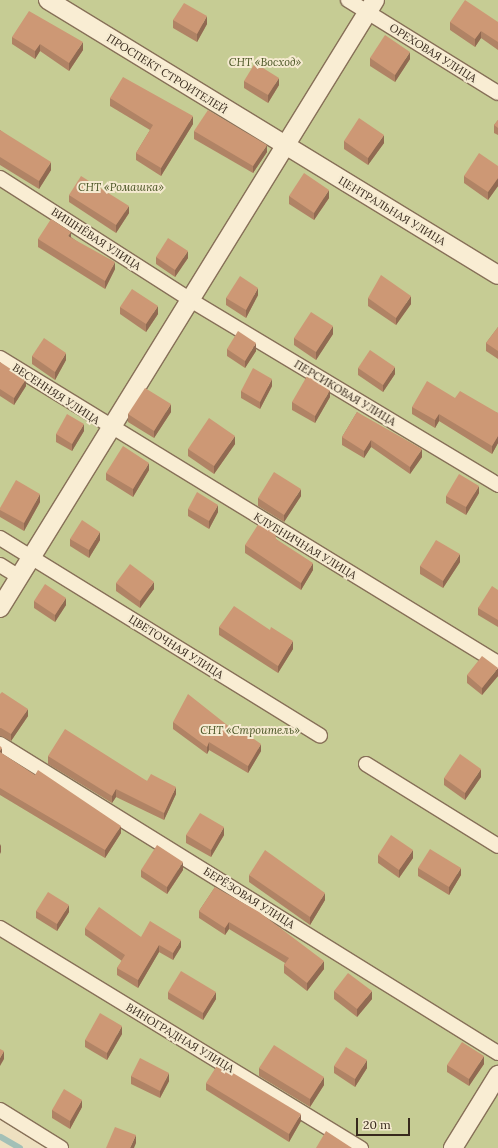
<!DOCTYPE html>
<html>
<head>
<meta charset="utf-8">
<style>
	body { margin:0 }
	#map { position:relative; width:498px; height:1148px; overflow:hidden; background:#eee0c0; font-family:Lora,serif }
	div>[style] { position:absolute }
	[style*='--x'] { left:calc(var(--x)*1px); top:calc(var(--y)*1px); width:calc(var(--w)*1px); rotate:calc(var(--a)*1deg) }
	.green>* { inset:0; background:#c6cc94 }
	.stream>* { height:5.5px; margin:-2.75px; padding:0 2.75px; transform-origin:2.75px; border-radius:2.75px; background:#a3c0b7 }
	.roads { filter:drop-shadow(1px 0 #877058) drop-shadow(-1px 0 #877058) drop-shadow(0 1px #877058) drop-shadow(0 -1px #877058) }
	.minor>* { height:14px; margin:-7px; padding:0 7px; transform-origin:7px; border-radius:7px; background:#f9edd3 }
	.tertiary>* { height:18px; margin:-9px; padding:0 9px; transform-origin:9px; border-radius:9px; background:#f9edd3 }
	.wall>* { inset:0; background:#b08365 }
	.shaded-wall>* { inset:0; background:#906a52 }
	.building>* { inset:0; background:#cd9875 }
	span { translate:-50% -50%; white-space:nowrap; text-align:center; line-height:1.15; -webkit-text-stroke:4px #f5ead0; paint-order:stroke }
	.street-label { font-size:11px; color:#37291c }
	.park-label { font-size:11px; color:#485323; font-style:italic }
	.scale { position:absolute; left:356px; top:1118px; width:54px; height:18px; box-sizing:border-box; border:2px solid #37291c; border-top:0; padding-left:5px; font-size:12px; line-height:14px; white-space:nowrap; color:#37291c; -webkit-text-stroke:3px #f5ead0; paint-order:stroke }
</style>
</head>
<body>
<div id="map">
	<div class="green">
		<i style="clip-path:polygon(0 0,498px 0,498px 1148px,47px 1148px,0 1119px)"></i>
	</div>
	<div class="stream">
		<i style="--x:1;--y:1137;--w:22;--a:30"></i>
	</div>
	<div class="roads">
		<div class="minor">
			<i style="--x:348;--y:0;--w:176;--a:31.8"></i>
			<i style="--x:0;--y:178;--w:228;--a:32.6"></i>
			<i style="--x:192;--y:301;--w:357;--a:31"></i>
			<i style="--x:0;--y:358;--w:584;--a:31.49"></i>
			<i style="--x:0;--y:538;--w:376;--a:31.7"></i>
			<i style="--x:0;--y:565;--w:22;--a:32"></i>
			<i style="--x:0;--y:744;--w:586;--a:31.82"></i>
			<i style="--x:366;--y:764;--w:155;--a:31.8"></i>
			<i style="--x:0;--y:928;--w:423;--a:31.4"></i>
			<i style="--x:0;--y:1110;--w:72;--a:31.9"></i>
		</div>
		<div class="tertiary">
			<i style="--x:48;--y:0;--w:527;--a:31.43"></i>
			<i style="--x:0;--y:608;--w:714;--a:-58.33"></i>
			<i style="--x:453;--y:1148;--w:86;--a:-58.3"></i>
		</div>
	</div>
	<div class="wall">
		<i style="clip-path:polygon(173px 20px,207px 24px,197px 42px,173px 28px)"></i>
		<i style="clip-path:polygon(450px 22px,498px 22px,498px 50px,481px 38px,475px 47px,450px 30px)"></i>
		<i style="clip-path:polygon(12px 37px,83px 50px,69px 71px,40px 51px,35px 59px,12px 44px)"></i>
		<i style="clip-path:polygon(370px 58px,410px 59px,395px 82px,370px 66px)"></i>
		<i style="clip-path:polygon(244px 81px,279px 85px,268px 103px,244px 88px)"></i>
		<i style="clip-path:polygon(110px 98px,193px 124px,161px 176px,136px 160px,136px 153px,150px 130px,110px 106px)"></i>
		<i style="clip-path:polygon(498px 120px,498px 135px,494px 133px,494px 125px)"></i>
		<i style="clip-path:polygon(0 130px,51px 170px,39px 189px,0 165px)"></i>
		<i style="clip-path:polygon(194px 131px,267px 152px,253px 173px,194px 139px)"></i>
		<i style="clip-path:polygon(344px 141px,384px 143px,368px 165px,344px 149px)"></i>
		<i style="clip-path:polygon(498px 166px,498px 186px,488px 200px,464px 183px,464px 176px)"></i>
		<i style="clip-path:polygon(69px 195px,129px 213px,116px 233px,69px 202px)"></i>
		<i style="clip-path:polygon(289px 196px,329px 198px,314px 220px,289px 204px)"></i>
		<i style="clip-path:polygon(71px 237px,115px 269px,105px 289px,38px 247px,38px 239px)"></i>
		<i style="clip-path:polygon(156px 257px,188px 258px,175px 277px,156px 264px)"></i>
		<i style="clip-path:polygon(258px 295px,246px 318px,226px 305px,226px 298px)"></i>
		<i style="clip-path:polygon(368px 298px,411px 304px,396px 325px,368px 306px)"></i>
		<i style="clip-path:polygon(120px 307px,158px 314px,146px 332px,120px 314px)"></i>
		<i style="clip-path:polygon(498px 327px,498px 359px,486px 351px,486px 343px)"></i>
		<i style="clip-path:polygon(333px 334px,316px 360px,294px 345px,294px 338px)"></i>
		<i style="clip-path:polygon(227px 349px,256px 351px,245px 368px,227px 356px)"></i>
		<i style="clip-path:polygon(32px 356px,66px 360px,55px 380px,32px 364px)"></i>
		<i style="clip-path:polygon(0 362px,26px 386px,14px 405px,0 396px)"></i>
		<i style="clip-path:polygon(358px 368px,395px 374px,383px 392px,358px 375px)"></i>
		<i style="clip-path:polygon(272px 386px,260px 409px,241px 398px,241px 391px)"></i>
		<i style="clip-path:polygon(330px 397px,315px 423px,292px 410px,292px 402px)"></i>
		<i style="clip-path:polygon(455px 398px,498px 413px,498px 443px,492px 454px,439px 421px,435px 428px,412px 414px,412px 407px)"></i>
		<i style="clip-path:polygon(171px 412px,154px 438px,128px 422px,128px 414px)"></i>
		<i style="clip-path:polygon(357px 412px,422px 457px,410px 474px,371px 447px,364px 458px,342px 445px,342px 437px)"></i>
		<i style="clip-path:polygon(84px 431px,72px 451px,56px 442px,56px 434px)"></i>
		<i style="clip-path:polygon(235px 444px,214px 474px,188px 456px,188px 449px)"></i>
		<i style="clip-path:polygon(149px 470px,133px 497px,106px 480px,106px 473px)"></i>
		<i style="clip-path:polygon(479px 493px,466px 515px,446px 503px,446px 496px)"></i>
		<i style="clip-path:polygon(301px 496px,284px 522px,258px 506px,258px 498px)"></i>
		<i style="clip-path:polygon(40px 502px,24px 531px,0 517px,0 508px)"></i>
		<i style="clip-path:polygon(188px 509px,218px 512px,209px 529px,188px 516px)"></i>
		<i style="clip-path:polygon(70px 539px,100px 540px,89px 558px,70px 546px)"></i>
		<i style="clip-path:polygon(276px 539px,313px 570px,301px 590px,245px 553px,245px 545px)"></i>
		<i style="clip-path:polygon(460px 562px,443px 588px,420px 574px,420px 566px)"></i>
		<i style="clip-path:polygon(116px 583px,154px 589px,140px 608px,116px 591px)"></i>
		<i style="clip-path:polygon(498px 590px,498px 627px,478px 615px,478px 608px)"></i>
		<i style="clip-path:polygon(34px 601px,66px 605px,55px 622px,34px 608px)"></i>
		<i style="clip-path:polygon(219px 627px,293px 649px,278px 673px,219px 635px)"></i>
		<i style="clip-path:polygon(467px 675px,498px 676px,482px 695px,467px 683px)"></i>
		<i style="clip-path:polygon(0 694px,28px 716px,11px 741px,1px 736px,0 736px)"></i>
		<i style="clip-path:polygon(173px 722px,241px 736px,261px 751px,248px 773px,209px 750px,207px 754px,173px 729px)"></i>
		<i style="clip-path:polygon(0 746px,2px 754px,121px 833px,105px 858px,0 795px)"></i>
		<i style="clip-path:polygon(48px 756px,147px 781px,176px 794px,164px 820px,116px 797px,112px 803px,48px 764px)"></i>
		<i style="clip-path:polygon(481px 777px,465px 800px,444px 785px,444px 778px)"></i>
		<i style="clip-path:polygon(186px 835px,224px 835px,211px 857px,186px 843px)"></i>
		<i style="clip-path:polygon(378px 855px,413px 858px,399px 878px,378px 863px)"></i>
		<i style="clip-path:polygon(418px 868px,461px 875px,449px 895px,418px 876px)"></i>
		<i style="clip-path:polygon(141px 870px,183px 870px,167px 894px,141px 877px)"></i>
		<i style="clip-path:polygon(249px 875px,325px 900px,310px 925px,249px 882px)"></i>
		<i style="clip-path:polygon(215px 887px,324px 969px,307px 991px,284px 973px,284px 965px,285px 963px,229px 929px,225px 935px,199px 918px,199px 911px)"></i>
		<i style="clip-path:polygon(36px 911px,69px 912px,57px 931px,36px 918px)"></i>
		<i style="clip-path:polygon(85px 928px,141px 937px,181px 947px,173px 960px,159px 952px,138px 988px,117px 975px,117px 968px,122px 961px,85px 935px)"></i>
		<i style="clip-path:polygon(334px 991px,372px 999px,357px 1017px,334px 999px)"></i>
		<i style="clip-path:polygon(168px 992px,216px 999px,203px 1020px,168px 999px)"></i>
		<i style="clip-path:polygon(122px 1034px,107px 1060px,85px 1047px,85px 1040px)"></i>
		<i style="clip-path:polygon(484px 1064px,469px 1086px,447px 1072px,447px 1065px)"></i>
		<i style="clip-path:polygon(334px 1066px,367px 1068px,355px 1087px,334px 1073px)"></i>
		<i style="clip-path:polygon(259px 1068px,324px 1085px,310px 1107px,259px 1076px)"></i>
		<i style="clip-path:polygon(131px 1076px,169px 1081px,160px 1098px,131px 1084px)"></i>
		<i style="clip-path:polygon(206px 1083px,301px 1121px,289px 1142px,206px 1090px)"></i>
		<i style="clip-path:polygon(82px 1107px,70px 1129px,52px 1118px,52px 1110px)"></i>
	</div>
	<div class="shaded-wall">
		<i style="clip-path:polygon(207px 16px,207px 24px,197px 42px,197px 34px)"></i>
		<i style="clip-path:polygon(481px 31px,481px 38px,475px 47px,475px 39px)"></i>
		<i style="clip-path:polygon(83px 42px,83px 50px,69px 71px,69px 63px)"></i>
		<i style="clip-path:polygon(40px 44px,40px 51px,35px 59px,35px 51px)"></i>
		<i style="clip-path:polygon(410px 52px,410px 59px,395px 82px,395px 75px)"></i>
		<i style="clip-path:polygon(279px 78px,279px 85px,268px 103px,268px 95px)"></i>
		<i style="clip-path:polygon(193px 116px,193px 124px,161px 176px,161px 168px)"></i>
		<i style="clip-path:polygon(384px 135px,384px 143px,368px 165px,368px 158px)"></i>
		<i style="clip-path:polygon(267px 145px,267px 152px,253px 173px,253px 166px)"></i>
		<i style="clip-path:polygon(51px 162px,51px 170px,39px 189px,39px 181px)"></i>
		<i style="clip-path:polygon(498px 178px,498px 186px,488px 200px,488px 192px)"></i>
		<i style="clip-path:polygon(329px 190px,329px 198px,314px 220px,314px 213px)"></i>
		<i style="clip-path:polygon(129px 206px,129px 213px,116px 233px,116px 225px)"></i>
		<i style="clip-path:polygon(71px 232px,71px 239px,68px 236px)"></i>
		<i style="clip-path:polygon(188px 251px,188px 258px,175px 277px,175px 270px)"></i>
		<i style="clip-path:polygon(115px 262px,115px 269px,105px 289px,105px 281px)"></i>
		<i style="clip-path:polygon(258px 288px,258px 295px,246px 318px,246px 310px)"></i>
		<i style="clip-path:polygon(411px 296px,411px 304px,396px 325px,396px 318px)"></i>
		<i style="clip-path:polygon(158px 306px,158px 314px,146px 332px,146px 324px)"></i>
		<i style="clip-path:polygon(333px 326px,333px 334px,316px 360px,316px 352px)"></i>
		<i style="clip-path:polygon(256px 343px,256px 351px,245px 368px,245px 361px)"></i>
		<i style="clip-path:polygon(66px 353px,66px 360px,55px 380px,55px 372px)"></i>
		<i style="clip-path:polygon(395px 367px,395px 374px,383px 392px,383px 385px)"></i>
		<i style="clip-path:polygon(26px 379px,26px 386px,14px 405px,14px 398px)"></i>
		<i style="clip-path:polygon(272px 379px,272px 386px,260px 409px,260px 402px)"></i>
		<i style="clip-path:polygon(330px 390px,330px 397px,315px 423px,315px 416px)"></i>
		<i style="clip-path:polygon(171px 404px,171px 412px,154px 438px,154px 431px)"></i>
		<i style="clip-path:polygon(439px 414px,439px 421px,435px 428px,435px 420px)"></i>
		<i style="clip-path:polygon(84px 424px,84px 431px,72px 451px,72px 444px)"></i>
		<i style="clip-path:polygon(235px 436px,235px 444px,214px 474px,214px 466px)"></i>
		<i style="clip-path:polygon(498px 436px,498px 443px,492px 454px,492px 446px)"></i>
		<i style="clip-path:polygon(371px 440px,371px 447px,364px 458px,364px 451px)"></i>
		<i style="clip-path:polygon(422px 449px,422px 457px,410px 474px,410px 467px)"></i>
		<i style="clip-path:polygon(149px 463px,149px 470px,133px 497px,133px 489px)"></i>
		<i style="clip-path:polygon(479px 486px,479px 493px,466px 515px,466px 507px)"></i>
		<i style="clip-path:polygon(301px 489px,301px 496px,284px 522px,284px 515px)"></i>
		<i style="clip-path:polygon(40px 494px,40px 502px,24px 531px,24px 523px)"></i>
		<i style="clip-path:polygon(218px 505px,218px 512px,209px 529px,209px 521px)"></i>
		<i style="clip-path:polygon(100px 532px,100px 540px,89px 558px,89px 550px)"></i>
		<i style="clip-path:polygon(460px 554px,460px 562px,443px 588px,443px 581px)"></i>
		<i style="clip-path:polygon(313px 563px,313px 570px,301px 590px,301px 583px)"></i>
		<i style="clip-path:polygon(154px 582px,154px 589px,140px 608px,140px 601px)"></i>
		<i style="clip-path:polygon(66px 598px,66px 605px,55px 622px,55px 615px)"></i>
		<i style="clip-path:polygon(293px 641px,293px 649px,278px 673px,278px 666px)"></i>
		<i style="clip-path:polygon(498px 668px,498px 676px,482px 695px,482px 688px)"></i>
		<i style="clip-path:polygon(28px 709px,28px 716px,11px 741px,11px 734px)"></i>
		<i style="clip-path:polygon(209px 742px,209px 750px,207px 754px,207px 747px)"></i>
		<i style="clip-path:polygon(261px 744px,261px 751px,248px 773px,248px 766px)"></i>
		<i style="clip-path:polygon(2px 748px,2px 755px,0 759px,0 751px)"></i>
		<i style="clip-path:polygon(481px 769px,481px 777px,465px 800px,465px 793px)"></i>
		<i style="clip-path:polygon(176px 787px,176px 794px,164px 820px,164px 813px)"></i>
		<i style="clip-path:polygon(116px 789px,116px 797px,112px 803px,112px 796px)"></i>
		<i style="clip-path:polygon(121px 826px,121px 833px,105px 858px,105px 850px)"></i>
		<i style="clip-path:polygon(224px 827px,224px 835px,211px 857px,211px 850px)"></i>
		<i style="clip-path:polygon(1px 844px,1px 852px,0 854px,0 846px)"></i>
		<i style="clip-path:polygon(413px 850px,413px 858px,399px 878px,399px 870px)"></i>
		<i style="clip-path:polygon(183px 862px,183px 870px,167px 894px,167px 887px)"></i>
		<i style="clip-path:polygon(461px 868px,461px 875px,449px 895px,449px 887px)"></i>
		<i style="clip-path:polygon(325px 893px,325px 900px,310px 925px,310px 917px)"></i>
		<i style="clip-path:polygon(69px 905px,69px 912px,57px 931px,57px 924px)"></i>
		<i style="clip-path:polygon(229px 922px,229px 929px,225px 935px,225px 928px)"></i>
		<i style="clip-path:polygon(181px 940px,181px 947px,173px 960px,173px 953px)"></i>
		<i style="clip-path:polygon(159px 945px,159px 952px,138px 988px,138px 980px)"></i>
		<i style="clip-path:polygon(324px 961px,324px 969px,307px 991px,307px 983px)"></i>
		<i style="clip-path:polygon(372px 991px,372px 999px,357px 1017px,357px 1009px)"></i>
		<i style="clip-path:polygon(216px 992px,216px 999px,203px 1020px,203px 1013px)"></i>
		<i style="clip-path:polygon(122px 1026px,122px 1034px,107px 1060px,107px 1053px)"></i>
		<i style="clip-path:polygon(4px 1051px,4px 1059px,0 1066px,0 1058px)"></i>
		<i style="clip-path:polygon(484px 1056px,484px 1064px,469px 1086px,469px 1079px)"></i>
		<i style="clip-path:polygon(367px 1060px,367px 1068px,355px 1087px,355px 1079px)"></i>
		<i style="clip-path:polygon(169px 1073px,169px 1081px,160px 1098px,160px 1091px)"></i>
		<i style="clip-path:polygon(324px 1077px,324px 1085px,310px 1107px,310px 1099px)"></i>
		<i style="clip-path:polygon(82px 1100px,82px 1107px,70px 1129px,70px 1121px)"></i>
		<i style="clip-path:polygon(301px 1114px,301px 1121px,289px 1142px,289px 1134px)"></i>
		<i style="clip-path:polygon(136px 1135px,136px 1143px,134px 1148px,130px 1148px)"></i>
	</div>
	<div class="building">
		<i style="clip-path:polygon(465px 0,498px 22px,498px 42px,481px 31px,475px 39px,450px 22px)"></i>
		<i style="clip-path:polygon(184px 3px,207px 16px,197px 34px,173px 20px)"></i>
		<i style="clip-path:polygon(29px 11px,83px 42px,69px 63px,40px 44px,35px 51px,12px 37px)"></i>
		<i style="clip-path:polygon(385px 35px,410px 52px,395px 75px,370px 58px)"></i>
		<i style="clip-path:polygon(255px 63px,279px 78px,268px 95px,244px 81px)"></i>
		<i style="clip-path:polygon(123px 77px,193px 116px,161px 168px,136px 153px,153px 125px,110px 98px)"></i>
		<i style="clip-path:polygon(208px 110px,267px 145px,253px 166px,194px 131px)"></i>
		<i style="clip-path:polygon(359px 118px,384px 135px,368px 158px,344px 141px)"></i>
		<i style="clip-path:polygon(498px 120px,498px 128px,494px 125px)"></i>
		<i style="clip-path:polygon(0 130px,51px 162px,39px 181px,0 157px)"></i>
		<i style="clip-path:polygon(479px 153px,498px 166px,498px 178px,488px 192px,464px 176px)"></i>
		<i style="clip-path:polygon(304px 173px,329px 190px,314px 213px,289px 196px)"></i>
		<i style="clip-path:polygon(81px 176px,129px 206px,116px 225px,69px 195px)"></i>
		<i style="clip-path:polygon(51px 219px,71px 232px,68px 236px,115px 262px,105px 281px,38px 239px)"></i>
		<i style="clip-path:polygon(168px 238px,188px 251px,175px 270px,156px 257px)"></i>
		<i style="clip-path:polygon(381px 275px,411px 296px,396px 318px,368px 298px)"></i>
		<i style="clip-path:polygon(240px 276px,258px 288px,246px 310px,226px 298px)"></i>
		<i style="clip-path:polygon(132px 289px,158px 306px,146px 324px,120px 307px)"></i>
		<i style="clip-path:polygon(311px 312px,333px 326px,316px 352px,294px 338px)"></i>
		<i style="clip-path:polygon(498px 327px,498px 351px,486px 343px)"></i>
		<i style="clip-path:polygon(238px 331px,256px 343px,245px 361px,227px 349px)"></i>
		<i style="clip-path:polygon(44px 338px,66px 353px,55px 372px,32px 356px)"></i>
		<i style="clip-path:polygon(370px 350px,395px 367px,383px 385px,358px 368px)"></i>
		<i style="clip-path:polygon(0 362px,26px 379px,14px 398px,0 389px)"></i>
		<i style="clip-path:polygon(253px 368px,272px 379px,260px 402px,241px 391px)"></i>
		<i style="clip-path:polygon(307px 376px,330px 390px,315px 416px,292px 402px)"></i>
		<i style="clip-path:polygon(427px 381px,455px 398px,460px 391px,498px 413px,498px 436px,492px 446px,439px 414px,435px 420px,412px 407px)"></i>
		<i style="clip-path:polygon(145px 388px,171px 404px,154px 431px,128px 414px)"></i>
		<i style="clip-path:polygon(357px 412px,422px 449px,410px 467px,371px 440px,364px 451px,342px 437px)"></i>
		<i style="clip-path:polygon(67px 414px,84px 424px,72px 444px,56px 434px)"></i>
		<i style="clip-path:polygon(209px 418px,235px 436px,214px 466px,188px 449px)"></i>
		<i style="clip-path:polygon(123px 446px,149px 463px,133px 489px,106px 473px)"></i>
		<i style="clip-path:polygon(274px 472px,301px 489px,284px 515px,258px 498px)"></i>
		<i style="clip-path:polygon(459px 474px,479px 486px,466px 507px,446px 496px)"></i>
		<i style="clip-path:polygon(16px 480px,40px 494px,24px 523px,0 510px,0 508px)"></i>
		<i style="clip-path:polygon(197px 492px,218px 505px,209px 521px,188px 509px)"></i>
		<i style="clip-path:polygon(82px 520px,100px 532px,89px 550px,70px 539px)"></i>
		<i style="clip-path:polygon(261px 520px,275px 529px,276px 539px,313px 563px,301px 583px,245px 545px)"></i>
		<i style="clip-path:polygon(436px 540px,460px 554px,443px 581px,420px 566px)"></i>
		<i style="clip-path:polygon(130px 564px,154px 582px,140px 601px,116px 583px)"></i>
		<i style="clip-path:polygon(45px 584px,66px 598px,55px 615px,34px 601px)"></i>
		<i style="clip-path:polygon(492px 586px,498px 590px,498px 620px,478px 608px)"></i>
		<i style="clip-path:polygon(234px 606px,270px 630px,271px 627px,293px 641px,278px 666px,219px 627px)"></i>
		<i style="clip-path:polygon(482px 656px,498px 668px,482px 688px,467px 675px)"></i>
		<i style="clip-path:polygon(2px 692px,28px 709px,11px 734px,1px 728px,0 728px,0 694px)"></i>
		<i style="clip-path:polygon(188px 694px,241px 736px,244px 732px,261px 744px,248px 766px,209px 742px,207px 747px,173px 722px)"></i>
		<i style="clip-path:polygon(65px 729px,147px 781px,151px 774px,176px 787px,164px 813px,116px 789px,112px 796px,48px 756px)"></i>
		<i style="clip-path:polygon(0 746px,2px 748px,0 751px)"></i>
		<i style="clip-path:polygon(0 752px,35px 775px,38px 770px,121px 826px,105px 850px,0 788px)"></i>
		<i style="clip-path:polygon(460px 754px,481px 769px,465px 793px,444px 778px)"></i>
		<i style="clip-path:polygon(200px 813px,224px 827px,211px 850px,186px 835px)"></i>
		<i style="clip-path:polygon(391px 835px,413px 850px,399px 870px,378px 855px)"></i>
		<i style="clip-path:polygon(157px 845px,183px 862px,167px 887px,141px 870px)"></i>
		<i style="clip-path:polygon(430px 849px,461px 868px,449px 887px,418px 868px)"></i>
		<i style="clip-path:polygon(265px 850px,325px 893px,310px 917px,249px 875px)"></i>
		<i style="clip-path:polygon(215px 887px,259px 912px,324px 961px,307px 983px,284px 965px,289px 958px,229px 922px,225px 928px,199px 911px)"></i>
		<i style="clip-path:polygon(48px 892px,69px 905px,57px 924px,36px 911px)"></i>
		<i style="clip-path:polygon(99px 907px,141px 937px,150px 921px,181px 940px,173px 953px,159px 945px,138px 980px,117px 968px,125px 955px,85px 928px)"></i>
		<i style="clip-path:polygon(181px 971px,216px 992px,203px 1013px,168px 992px)"></i>
		<i style="clip-path:polygon(348px 973px,372px 991px,357px 1009px,334px 991px)"></i>
		<i style="clip-path:polygon(100px 1013px,122px 1026px,107px 1053px,85px 1040px)"></i>
		<i style="clip-path:polygon(462px 1042px,484px 1056px,469px 1079px,447px 1065px)"></i>
		<i style="clip-path:polygon(274px 1045px,324px 1077px,310px 1099px,259px 1068px)"></i>
		<i style="clip-path:polygon(346px 1047px,367px 1060px,355px 1079px,334px 1066px)"></i>
		<i style="clip-path:polygon(0 1049px,4px 1051px,0 1058px)"></i>
		<i style="clip-path:polygon(140px 1058px,169px 1073px,160px 1091px,131px 1076px)"></i>
		<i style="clip-path:polygon(218px 1064px,301px 1114px,289px 1134px,206px 1083px)"></i>
		<i style="clip-path:polygon(64px 1089px,82px 1100px,70px 1121px,52px 1110px)"></i>
		<i style="clip-path:polygon(115px 1127px,136px 1135px,130px 1148px,106px 1148px)"></i>
		<i style="clip-path:polygon(326px 1131px,352px 1148px,316px 1148px)"></i>
	</div>
	<div class="street-label">
		<span style="left:433px;top:53px;rotate:32deg">ОРЕХОВАЯ УЛИЦА</span>
		<span style="left:167px;top:74px;rotate:32deg">ПРОСПЕКТ СТРОИТЕЛЕЙ</span>
		<span style="left:392px;top:211px;rotate:31deg">ЦЕНТРАЛЬНАЯ УЛИЦА</span>
		<span style="left:96px;top:239px;rotate:33deg">ВИШНЁВАЯ УЛИЦА</span>
		<span style="left:345px;top:393px;rotate:31deg">ПЕРСИКОВАЯ УЛИЦА</span>
		<span style="left:56px;top:394px;rotate:33deg">ВЕСЕННЯЯ УЛИЦА</span>
		<span style="left:305px;top:546px;rotate:31deg">КЛУБНИЧНАЯ УЛИЦА</span>
		<span style="left:176px;top:647px;rotate:32deg">ЦВЕТОЧНАЯ УЛИЦА</span>
		<span style="left:249px;top:898px;rotate:32deg">БЕРЁЗОВАЯ УЛИЦА</span>
		<span style="left:180px;top:1038px;rotate:31deg">ВИНОГРАДНАЯ УЛИЦА</span>
	</div>
	<div class="park-label">
		<span style="left:265px;top:62px">СНТ «Восход»</span>
		<span style="left:121px;top:187px">СНТ «Ромашка»</span>
		<span style="left:250px;top:730px">СНТ «Строитель»</span>
	</div>
	<div class="scale">20 m</div>
</div>
</body>
</html>
